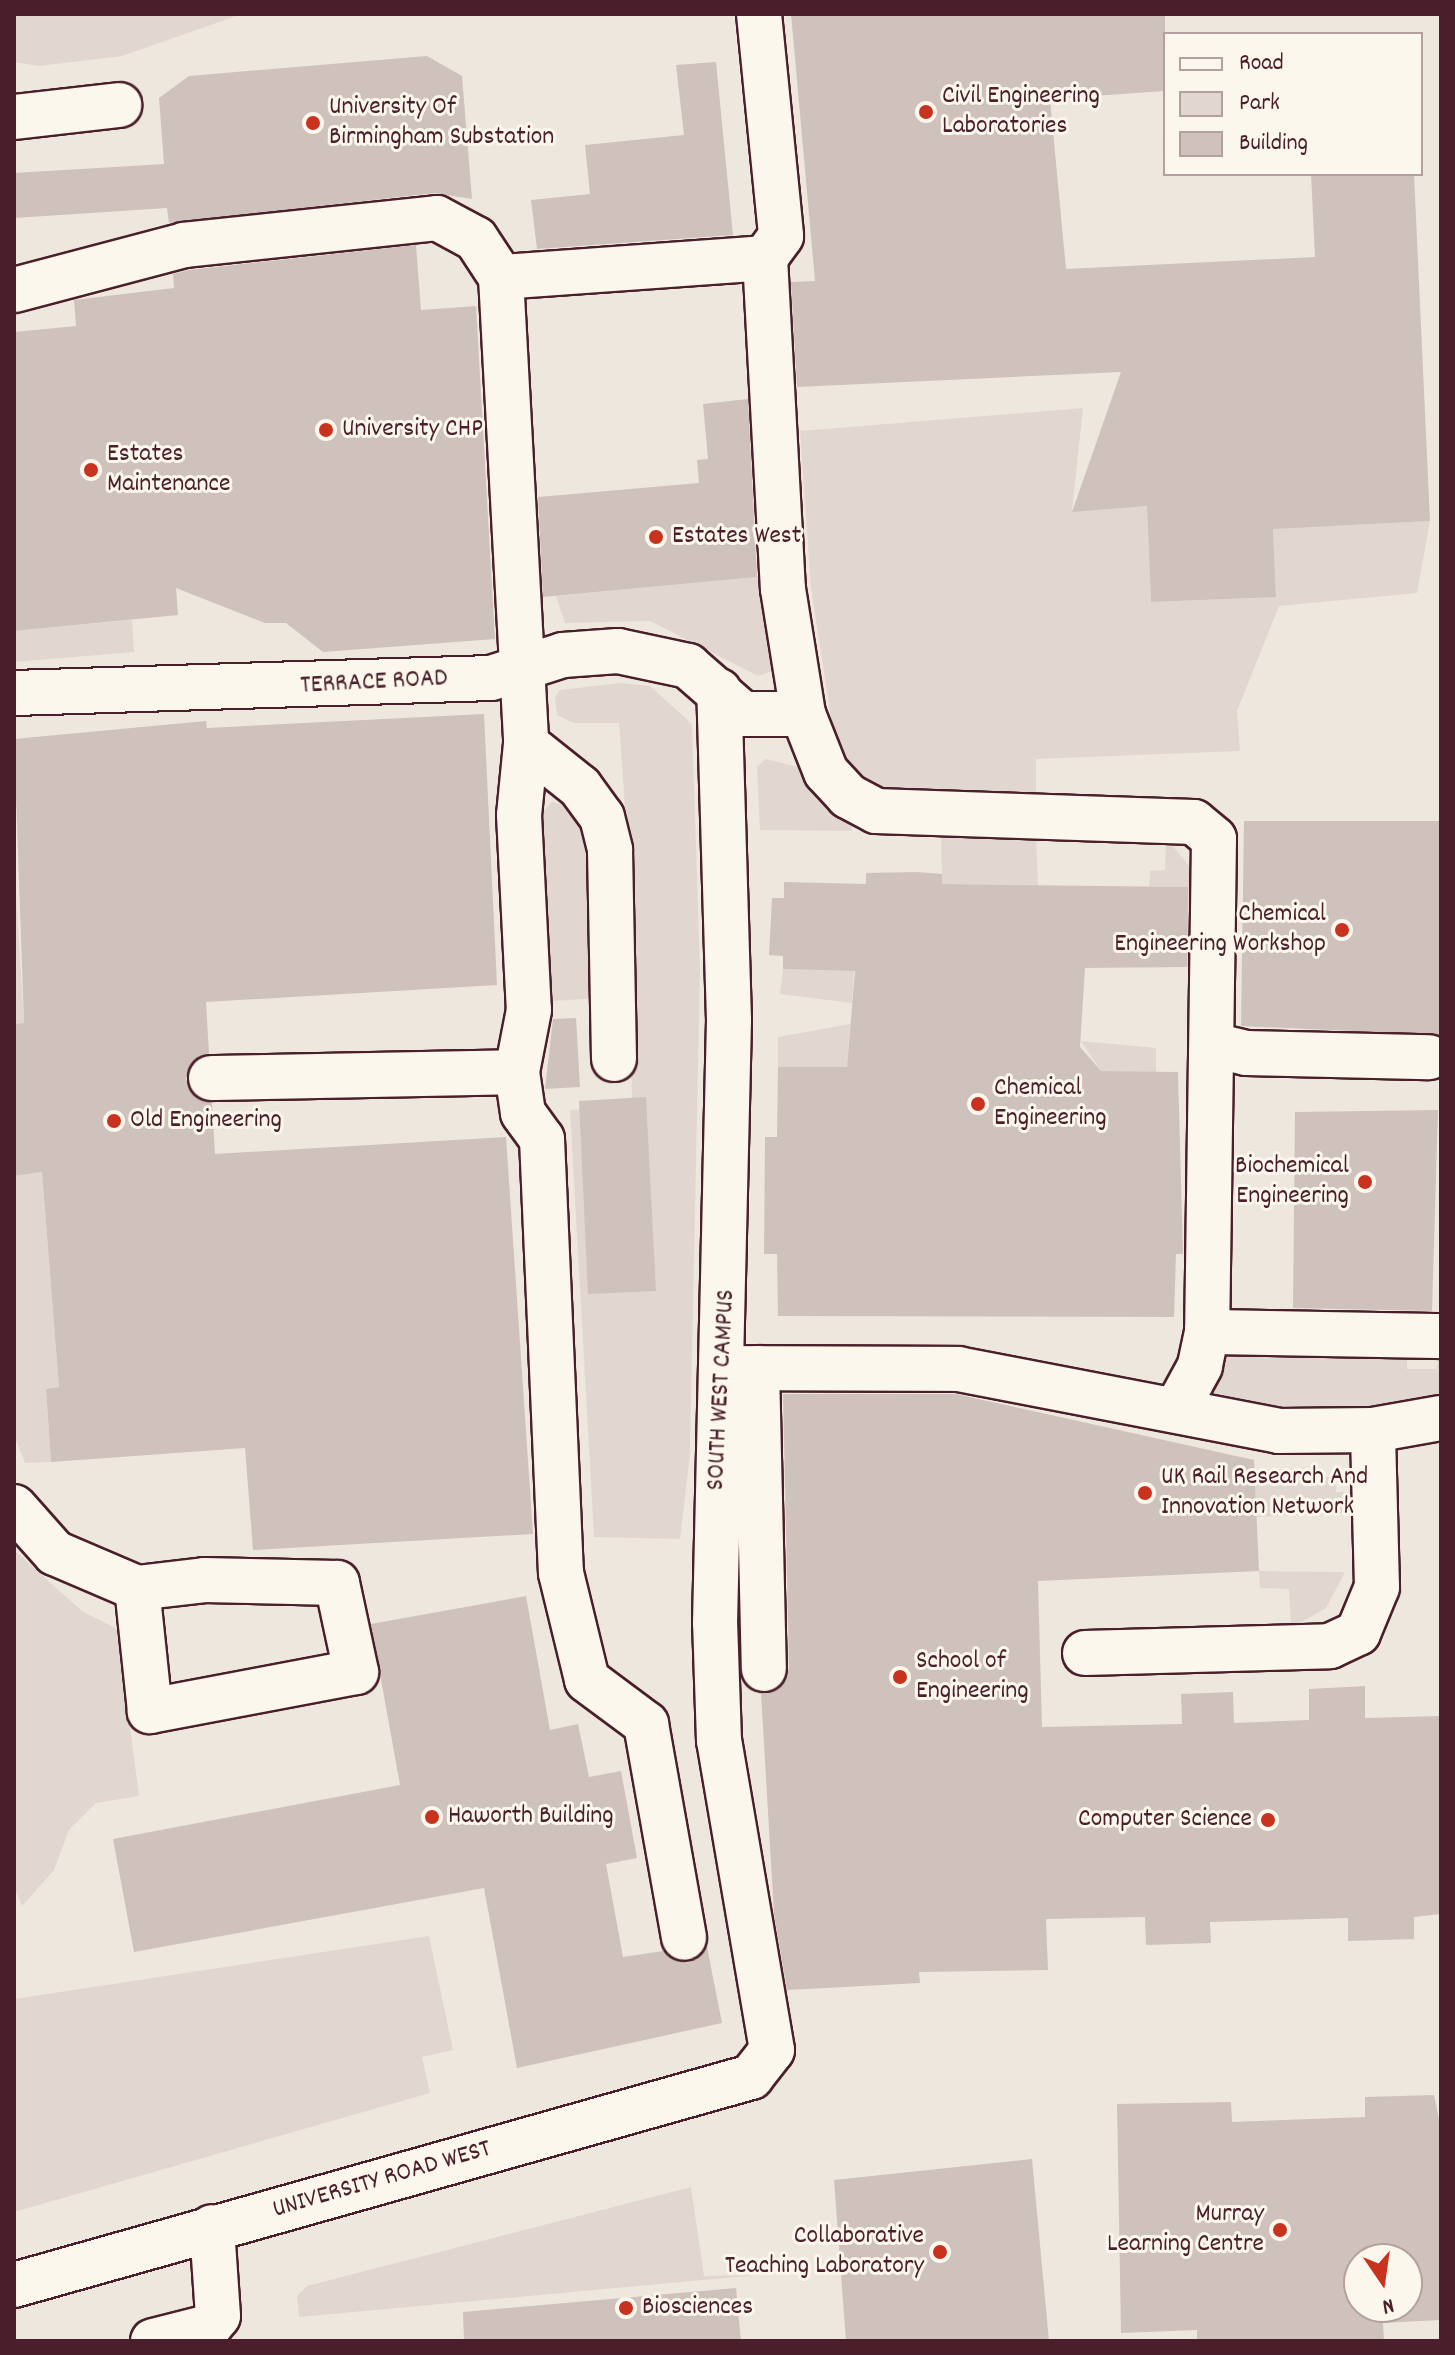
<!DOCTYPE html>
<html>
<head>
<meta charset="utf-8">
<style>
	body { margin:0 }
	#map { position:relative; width:1455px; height:2355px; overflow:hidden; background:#fbf7ec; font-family:Dekko,sans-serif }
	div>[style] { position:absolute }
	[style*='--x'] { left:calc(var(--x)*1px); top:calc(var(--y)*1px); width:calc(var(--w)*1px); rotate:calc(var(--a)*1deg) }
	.built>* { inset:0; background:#eee7de }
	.green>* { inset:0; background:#e2d7d0 }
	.building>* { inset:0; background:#cfc2bc }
	.roads { filter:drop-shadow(2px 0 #4a1f2b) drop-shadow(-2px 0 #4a1f2b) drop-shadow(0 2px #4a1f2b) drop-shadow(0 -2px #4a1f2b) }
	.minor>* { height:44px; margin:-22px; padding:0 22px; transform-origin:22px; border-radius:22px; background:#fbf7ec }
	.dots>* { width:22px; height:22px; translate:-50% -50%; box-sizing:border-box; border:4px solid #fbf7ec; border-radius:50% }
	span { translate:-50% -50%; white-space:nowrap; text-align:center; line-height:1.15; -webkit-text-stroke:6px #fbf7ec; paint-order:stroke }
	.poi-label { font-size:26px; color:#4a1f2b }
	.left { translate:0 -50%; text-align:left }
	.right { translate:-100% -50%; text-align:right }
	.street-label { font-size:26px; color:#4a1f2b }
	.frame { position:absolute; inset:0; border:16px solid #4a1f2b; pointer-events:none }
	.legend { position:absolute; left:1163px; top:32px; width:260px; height:144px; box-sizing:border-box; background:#fbf7ec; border:2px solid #b4a19f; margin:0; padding:10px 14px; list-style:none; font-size:24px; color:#4a1f2b }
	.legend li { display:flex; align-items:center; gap:16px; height:40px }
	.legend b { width:40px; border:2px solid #b4a19f }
	.north { position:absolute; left:1343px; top:2243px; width:80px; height:80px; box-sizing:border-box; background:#fbf7ec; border:2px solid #b4a19f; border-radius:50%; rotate:167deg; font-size:22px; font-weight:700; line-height:32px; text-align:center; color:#4a1f2b }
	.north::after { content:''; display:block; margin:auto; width:28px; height:36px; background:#c8321e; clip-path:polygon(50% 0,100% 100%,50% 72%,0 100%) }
</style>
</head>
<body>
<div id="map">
	<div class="built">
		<i style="clip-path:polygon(evenodd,139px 14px,1441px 14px,1441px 2341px,14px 2341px,14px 22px,139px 14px,1165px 34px,1421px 34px,1421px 174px,1165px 174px,1165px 34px,139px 14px,1359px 2259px,1407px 2259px,1407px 2307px,1359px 2307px,1359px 2259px)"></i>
	</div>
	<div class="green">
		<i style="clip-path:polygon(14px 14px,242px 14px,122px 56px,39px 66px,14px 62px)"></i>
		<i style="clip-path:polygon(1083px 408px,1072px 511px,1147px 506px,1151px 602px,1276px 597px,1272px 504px,1334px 526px,1430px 521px,1417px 593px,1279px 606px,1237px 711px,1240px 751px,1036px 759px,1036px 799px,895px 798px,866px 784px,843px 760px,831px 718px,811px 588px,800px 431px)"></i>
		<i style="clip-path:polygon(766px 576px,776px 656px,772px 671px,758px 676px,650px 621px,565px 623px,556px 596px)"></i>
		<i style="clip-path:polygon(132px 620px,134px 652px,14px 662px,14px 631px)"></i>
		<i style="clip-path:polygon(621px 683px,650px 686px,692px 724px,700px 969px,690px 1453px,680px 1539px,594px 1537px,570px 1110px,632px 1108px,630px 877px,619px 723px,574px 723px,557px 715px,555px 697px,560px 690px)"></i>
		<i style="clip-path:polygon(766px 759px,802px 768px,851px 815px,852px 831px,760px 830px,757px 767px)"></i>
		<i style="clip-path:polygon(552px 802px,581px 809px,591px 828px,601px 998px,552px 1001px,541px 813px)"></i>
		<i style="clip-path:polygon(941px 830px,1036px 833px,1038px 885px,942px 884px)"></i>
		<i style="clip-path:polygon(1166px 838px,1195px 873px,1196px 965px,1182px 967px,1184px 887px,1149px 886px,1150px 871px,1165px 870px)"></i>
		<i style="clip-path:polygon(14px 861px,24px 1023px,14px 1024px)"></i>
		<i style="clip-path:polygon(783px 969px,854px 971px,852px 1003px,780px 994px)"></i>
		<i style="clip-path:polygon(850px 1024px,847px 1067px,778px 1067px,778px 1037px)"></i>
		<i style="clip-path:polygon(1081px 1041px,1156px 1048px,1156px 1072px,1101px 1071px)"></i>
		<i style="clip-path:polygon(42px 1172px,59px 1387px,46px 1389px,51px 1462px,25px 1463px,14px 1435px,14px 1176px)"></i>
		<i style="clip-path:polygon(1407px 1352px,1407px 1369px,1436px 1369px,1441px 1352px,1441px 1403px,1398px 1413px,1199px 1403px,1217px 1353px)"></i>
		<i style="clip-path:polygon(1309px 1468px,1310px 1477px,1335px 1477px,1336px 1492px,1350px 1492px,1351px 1513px,1256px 1517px,1255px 1470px)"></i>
		<i style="clip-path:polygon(14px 1550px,82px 1611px,117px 1629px,139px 1796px,96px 1803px,69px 1830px,54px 1870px,22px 1906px,14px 1887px)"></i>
		<i style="clip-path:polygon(1259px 1571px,1345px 1572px,1326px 1608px,1291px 1628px,1289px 1589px,1260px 1588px)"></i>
		<i style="clip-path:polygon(429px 1936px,453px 2050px,422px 2057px,430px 2093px,14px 2212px,14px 1999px)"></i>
		<i style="clip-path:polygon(691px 2187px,704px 2276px,758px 2275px,299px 2317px,297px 2296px,307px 2286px)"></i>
	</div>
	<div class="building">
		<i style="clip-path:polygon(791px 14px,1165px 14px,1165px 91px,1050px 99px,1066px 269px,1315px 257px,1311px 174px,1414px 174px,1430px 521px,1273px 529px,1276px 597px,1151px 602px,1147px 506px,1072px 512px,1121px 372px,797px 387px,791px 282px,815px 281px)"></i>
		<i style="clip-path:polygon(427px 56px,462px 76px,472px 199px,434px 193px,169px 223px,167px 208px,14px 218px,14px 173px,164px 164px,159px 98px,189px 76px)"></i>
		<i style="clip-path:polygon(716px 62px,733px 235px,537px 249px,531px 200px,590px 194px,585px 145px,684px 135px,676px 65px)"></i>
		<i style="clip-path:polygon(416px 245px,421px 310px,476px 306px,495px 639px,323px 652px,286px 623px,265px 623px,176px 588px,178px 615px,14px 631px,14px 332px,76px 326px,74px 300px,174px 288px,173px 274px,189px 270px)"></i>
		<i style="clip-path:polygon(748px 399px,757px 577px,543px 597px,538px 497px,699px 483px,697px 460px,708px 459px,703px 404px)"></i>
		<i style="clip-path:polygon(484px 714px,497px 985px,206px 1002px,209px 1053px,190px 1065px,186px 1079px,198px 1099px,212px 1103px,215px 1154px,506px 1137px,533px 1534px,253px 1550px,245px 1448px,51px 1462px,46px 1389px,59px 1387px,42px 1172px,14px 1176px,14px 1024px,24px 1023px,14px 739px,206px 721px,207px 728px)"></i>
		<i style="clip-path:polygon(1244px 821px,1441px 821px,1441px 1035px,1241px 1026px)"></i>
		<i style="clip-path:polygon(916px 872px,942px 874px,942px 884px,1188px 887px,1187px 967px,1085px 968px,1080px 1047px,1101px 1071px,1178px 1072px,1183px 1254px,1176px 1254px,1174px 1317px,778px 1316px,777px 1254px,764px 1254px,765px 1137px,777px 1137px,778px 1067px,847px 1067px,855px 971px,783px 969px,783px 956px,769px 955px,772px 898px,784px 898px,784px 882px,866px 884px,866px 873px)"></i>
		<i style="clip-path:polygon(576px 1018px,580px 1087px,545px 1089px,553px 1019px)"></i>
		<i style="clip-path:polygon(646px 1097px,656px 1291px,588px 1294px,579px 1101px)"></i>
		<i style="clip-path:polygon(1438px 1110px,1432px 1311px,1293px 1308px,1295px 1112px)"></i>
		<i style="clip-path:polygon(783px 1394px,956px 1394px,1254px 1460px,1259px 1571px,1038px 1581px,1042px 1727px,1182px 1724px,1181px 1694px,1233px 1692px,1234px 1723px,1309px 1720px,1309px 1689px,1365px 1686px,1365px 1718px,1441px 1716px,1441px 1914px,1414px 1917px,1414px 1939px,1348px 1941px,1348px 1918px,1210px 1922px,1211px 1943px,1146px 1945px,1145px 1917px,1046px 1919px,1048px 1970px,919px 1972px,920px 1983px,787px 1990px,774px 1914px,761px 1693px,778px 1690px,789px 1668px)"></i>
		<i style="clip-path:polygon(526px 1596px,550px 1730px,578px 1724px,589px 1777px,621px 1771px,637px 1858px,606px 1864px,623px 1957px,663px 1951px,688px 1963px,707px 1947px,722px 2023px,517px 2068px,484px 1888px,134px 1952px,113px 1839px,400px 1785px,371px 1624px)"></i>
		<i style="clip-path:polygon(evenodd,1434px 2095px,1441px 2129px,1441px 2320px,1383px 2323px,1384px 2341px,1197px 2341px,1197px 2330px,1121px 2333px,1117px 2104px,1231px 2102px,1232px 2122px,1365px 2117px,1365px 2097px,1434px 2095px,1359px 2259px,1407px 2259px,1407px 2307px,1359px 2307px,1359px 2259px)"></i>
		<i style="clip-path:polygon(1032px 2159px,1049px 2341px,846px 2341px,834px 2180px)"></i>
		<i style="clip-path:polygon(736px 2288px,741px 2341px,464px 2341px,463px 2312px)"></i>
	</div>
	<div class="roads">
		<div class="minor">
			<i style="--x:759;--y:14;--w:223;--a:84.3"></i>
			<i style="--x:781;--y:236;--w:27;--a:126"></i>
			<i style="--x:765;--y:258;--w:331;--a:86.9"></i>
			<i style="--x:783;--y:589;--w:127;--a:80.9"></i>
			<i style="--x:803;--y:714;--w:62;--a:68.4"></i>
			<i style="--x:826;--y:772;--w:33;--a:47"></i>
			<i style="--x:848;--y:796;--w:32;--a:28"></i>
			<i style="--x:876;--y:811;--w:318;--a:2"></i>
			<i style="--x:1194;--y:822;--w:26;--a:40"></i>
			<i style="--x:1214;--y:839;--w:493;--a:90.8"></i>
			<i style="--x:1207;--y:1332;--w:35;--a:102"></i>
			<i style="--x:1200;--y:1366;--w:50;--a:118.6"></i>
			<i style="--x:14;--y:117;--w:106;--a:-6.5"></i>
			<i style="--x:501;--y:277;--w:265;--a:-4.1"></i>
			<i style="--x:14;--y:290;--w:176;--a:-14.8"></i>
			<i style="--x:184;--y:245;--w:254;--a:-6.1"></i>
			<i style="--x:437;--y:218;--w:44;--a:28.3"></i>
			<i style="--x:476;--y:239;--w:45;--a:56.7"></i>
			<i style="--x:501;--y:277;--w:468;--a:86.9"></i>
			<i style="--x:526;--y:744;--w:71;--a:95.6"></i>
			<i style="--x:519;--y:815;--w:195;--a:87.1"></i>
			<i style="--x:529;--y:1010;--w:63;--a:101"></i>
			<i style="--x:517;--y:1072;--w:41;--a:81.7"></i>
			<i style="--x:523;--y:1113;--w:32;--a:54"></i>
			<i style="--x:542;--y:1139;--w:434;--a:87.5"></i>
			<i style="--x:561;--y:1573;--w:110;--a:76.3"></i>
			<i style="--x:587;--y:1680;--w:74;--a:36.7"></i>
			<i style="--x:646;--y:1724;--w:217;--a:79.9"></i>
			<i style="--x:14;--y:693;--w:477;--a:-1.8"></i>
			<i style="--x:491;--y:678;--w:76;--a:-17.7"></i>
			<i style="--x:563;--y:655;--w:55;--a:-4.2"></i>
			<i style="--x:618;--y:651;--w:72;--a:12.1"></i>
			<i style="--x:688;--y:666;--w:73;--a:41.1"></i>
			<i style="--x:743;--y:714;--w:60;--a:0"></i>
			<i style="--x:526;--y:744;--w:69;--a:38.5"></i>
			<i style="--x:580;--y:787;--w:37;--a:54"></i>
			<i style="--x:602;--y:817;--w:34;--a:76"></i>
			<i style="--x:610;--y:850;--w:209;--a:88.9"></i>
			<i style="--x:1212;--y:1045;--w:35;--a:13"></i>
			<i style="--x:1246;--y:1053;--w:183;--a:1.3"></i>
			<i style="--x:211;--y:1078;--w:306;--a:-1.1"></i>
			<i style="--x:1207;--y:1332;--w:234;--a:1"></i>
			<i style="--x:727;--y:1368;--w:231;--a:0.2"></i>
			<i style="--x:958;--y:1369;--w:327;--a:10.9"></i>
			<i style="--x:1279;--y:1431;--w:94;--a:-0.6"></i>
			<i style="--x:1373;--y:1430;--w:69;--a:-10"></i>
			<i style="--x:757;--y:1368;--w:301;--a:88.7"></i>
			<i style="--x:14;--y:1507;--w:62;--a:48.3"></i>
			<i style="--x:55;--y:1553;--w:89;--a:23.1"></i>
			<i style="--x:137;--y:1588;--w:68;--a:-6.7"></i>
			<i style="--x:205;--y:1580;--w:132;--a:1.3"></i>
			<i style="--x:337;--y:1583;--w:91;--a:77.9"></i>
			<i style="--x:356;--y:1672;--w:210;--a:169.3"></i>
			<i style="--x:150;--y:1711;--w:124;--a:-96"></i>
			<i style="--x:1085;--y:1653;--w:245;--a:-1.6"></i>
			<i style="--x:1330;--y:1646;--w:31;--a:-25"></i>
			<i style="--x:1358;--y:1633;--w:50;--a:-67.6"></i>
			<i style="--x:1377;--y:1587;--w:157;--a:-91.5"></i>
			<i style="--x:14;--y:2285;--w:766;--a:-15.76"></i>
			<i style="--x:751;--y:2077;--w:34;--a:-52"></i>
			<i style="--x:772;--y:2050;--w:314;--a:-99.7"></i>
			<i style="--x:719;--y:1741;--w:118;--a:-91.9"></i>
			<i style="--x:715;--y:1623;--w:603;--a:-88.67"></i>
			<i style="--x:729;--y:1020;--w:329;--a:-91.7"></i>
			<i style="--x:153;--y:2341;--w:58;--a:-14"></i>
			<i style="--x:209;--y:2327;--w:14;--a:-51"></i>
			<i style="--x:218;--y:2316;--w:89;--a:-93.9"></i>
		</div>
	</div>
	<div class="dots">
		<i style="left:926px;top:112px;background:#c8321e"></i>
		<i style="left:313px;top:123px;background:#c8321e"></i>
		<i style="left:326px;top:430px;background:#c8321e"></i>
		<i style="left:91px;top:470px;background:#c8321e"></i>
		<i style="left:656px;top:537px;background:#c8321e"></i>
		<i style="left:1342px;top:930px;background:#c8321e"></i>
		<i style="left:978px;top:1104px;background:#c8321e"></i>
		<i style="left:114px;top:1121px;background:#c8321e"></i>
		<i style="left:1365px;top:1182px;background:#c8321e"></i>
		<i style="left:1145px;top:1493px;background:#c8321e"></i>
		<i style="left:900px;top:1677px;background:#c8321e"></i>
		<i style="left:432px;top:1817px;background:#c8321e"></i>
		<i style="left:1268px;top:1820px;background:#c8321e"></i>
		<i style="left:1280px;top:2230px;background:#c8321e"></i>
		<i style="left:940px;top:2252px;background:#c8321e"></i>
		<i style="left:626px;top:2308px;background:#c8321e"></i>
	</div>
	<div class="poi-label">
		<span class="left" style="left:942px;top:112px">Civil Engineering<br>Laboratories</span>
		<span class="left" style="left:329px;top:123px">University Of<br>Birmingham Substation</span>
		<span class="left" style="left:342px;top:430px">University CHP</span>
		<span class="left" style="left:107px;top:470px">Estates<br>Maintenance</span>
		<span class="left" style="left:672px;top:537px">Estates West</span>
		<span class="right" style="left:1326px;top:930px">Chemical<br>Engineering Workshop</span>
		<span class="left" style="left:994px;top:1104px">Chemical<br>Engineering</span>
		<span class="left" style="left:130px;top:1121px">Old Engineering</span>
		<span class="right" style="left:1349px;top:1182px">Biochemical<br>Engineering</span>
		<span class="left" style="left:1161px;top:1493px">UK Rail Research And<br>Innovation Network</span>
		<span class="left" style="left:916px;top:1677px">School of<br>Engineering</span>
		<span class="left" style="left:448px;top:1817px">Haworth Building</span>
		<span class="right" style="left:1252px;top:1820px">Computer Science</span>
		<span class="right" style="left:1264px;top:2230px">Murray<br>Learning Centre</span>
		<span class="right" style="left:924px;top:2252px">Collaborative<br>Teaching Laboratory</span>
		<span class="left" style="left:642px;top:2308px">Biosciences</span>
	</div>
	<div class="street-label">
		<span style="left:374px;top:683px;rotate:-3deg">TERRACE ROAD</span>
		<span style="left:722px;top:1390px;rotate:-87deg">SOUTH WEST CAMPUS</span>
		<span style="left:382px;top:2180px;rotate:-16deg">UNIVERSITY ROAD WEST</span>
	</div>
	<div class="frame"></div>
	<ul class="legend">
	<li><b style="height:10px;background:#fbf7ec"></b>Road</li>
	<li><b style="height:22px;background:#e2d7d0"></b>Park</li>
	<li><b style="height:22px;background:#cfc2bc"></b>Building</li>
	</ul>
	<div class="north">N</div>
</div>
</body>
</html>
